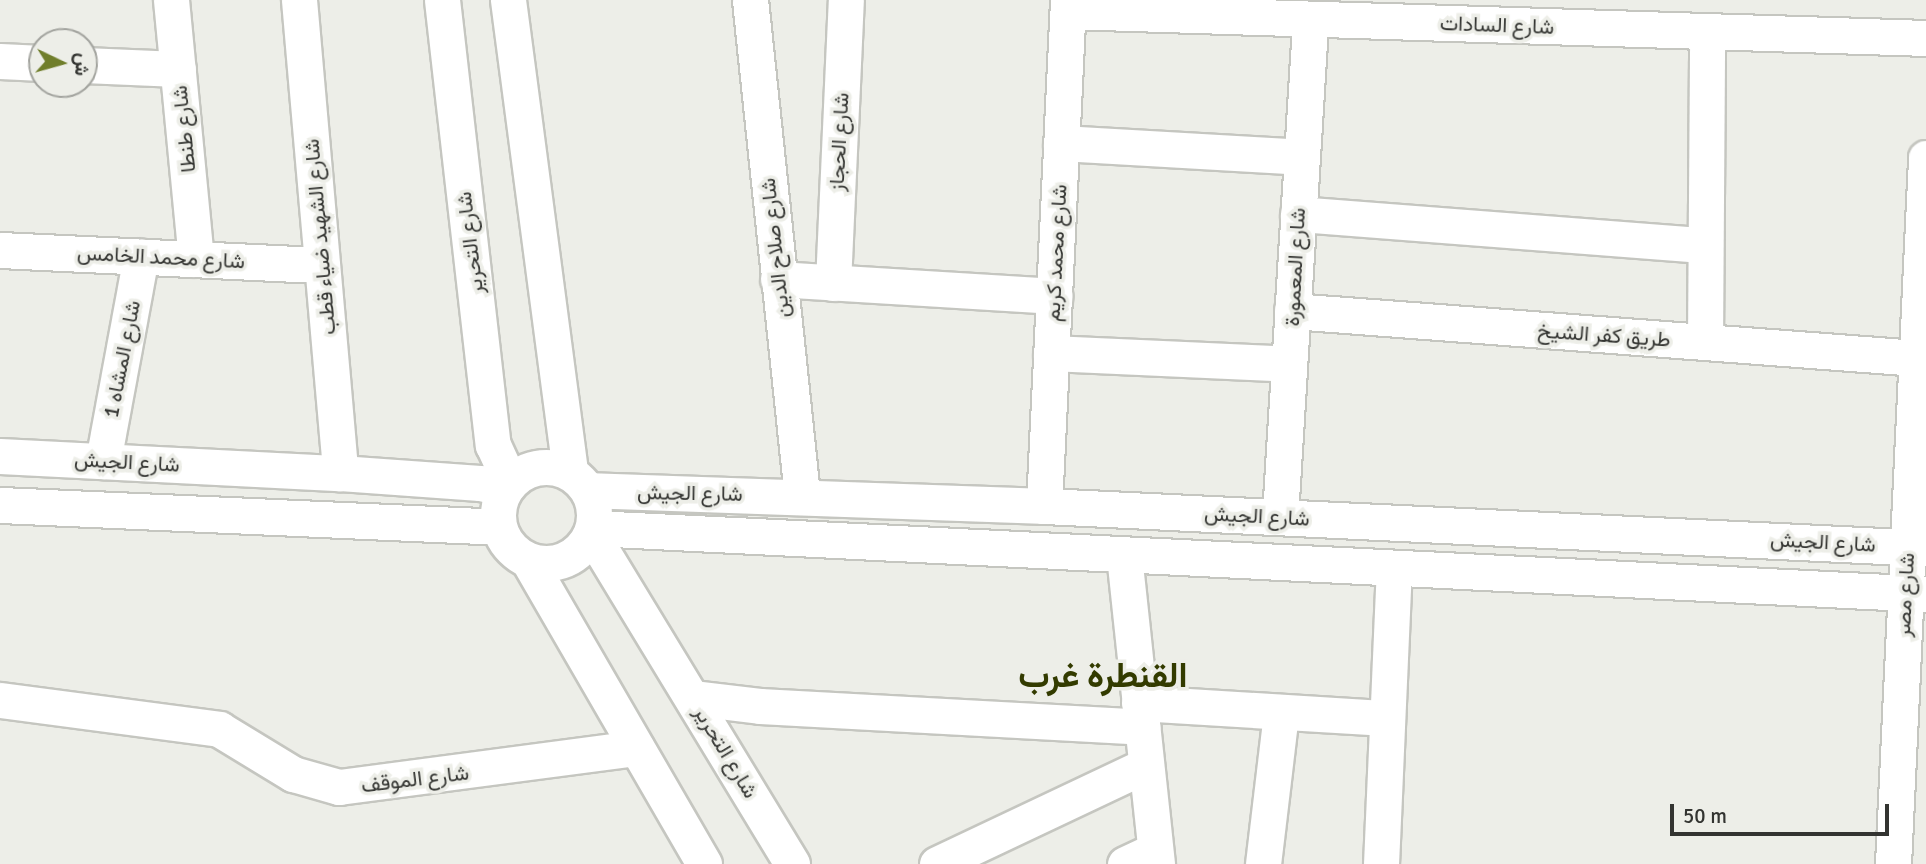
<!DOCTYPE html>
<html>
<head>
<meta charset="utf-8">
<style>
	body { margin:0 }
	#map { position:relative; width:1926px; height:864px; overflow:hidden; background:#edeee8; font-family:Signika,Vazirmatn,sans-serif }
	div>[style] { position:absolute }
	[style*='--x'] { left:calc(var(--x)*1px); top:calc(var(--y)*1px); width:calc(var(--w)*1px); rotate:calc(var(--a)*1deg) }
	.roads { filter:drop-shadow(2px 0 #c5c6c0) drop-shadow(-2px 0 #c5c6c0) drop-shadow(0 2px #c5c6c0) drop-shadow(0 -2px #c5c6c0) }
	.minor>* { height:35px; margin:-17.5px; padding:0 17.5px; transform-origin:17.5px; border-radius:17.5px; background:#fff }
	.minor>.ring { margin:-17.5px; padding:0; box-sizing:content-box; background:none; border:35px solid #fff; border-radius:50% }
	span { translate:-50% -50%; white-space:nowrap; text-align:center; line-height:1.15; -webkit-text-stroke:7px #edeee8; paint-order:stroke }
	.street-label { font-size:21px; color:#333431 }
	.town-label { font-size:35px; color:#333b00; font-weight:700 }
	.north { position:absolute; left:28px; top:28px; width:70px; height:70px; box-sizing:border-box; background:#edeee8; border:2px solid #a3a49f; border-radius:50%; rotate:95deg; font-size:19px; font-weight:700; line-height:28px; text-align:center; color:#333431 }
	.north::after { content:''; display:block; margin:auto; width:24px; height:32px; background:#707e2b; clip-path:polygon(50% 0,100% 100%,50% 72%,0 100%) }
	.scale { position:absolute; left:1670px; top:804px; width:219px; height:32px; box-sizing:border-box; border:4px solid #333431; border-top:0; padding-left:9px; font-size:21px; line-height:24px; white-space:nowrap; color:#333431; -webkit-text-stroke:5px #edeee8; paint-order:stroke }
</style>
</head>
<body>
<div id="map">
	<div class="roads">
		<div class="minor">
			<i style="--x:171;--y:0;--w:260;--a:84.5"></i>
			<i style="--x:299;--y:0;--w:475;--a:85"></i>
			<i style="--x:442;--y:0;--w:448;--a:83.5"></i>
			<i style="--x:493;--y:445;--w:41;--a:65.3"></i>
			<i style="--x:508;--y:0;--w:476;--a:82.5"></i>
			<i style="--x:750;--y:0;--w:499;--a:84"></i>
			<i style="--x:1068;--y:11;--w:858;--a:1.8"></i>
			<i style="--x:0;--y:61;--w:42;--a:2.7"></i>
			<i style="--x:84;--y:65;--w:94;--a:2.4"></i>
			<i style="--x:1061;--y:143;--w:240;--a:3.3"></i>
			<i style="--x:1298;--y:214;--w:408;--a:4.4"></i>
			<i style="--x:0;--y:250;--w:322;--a:2.7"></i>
			<i style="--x:778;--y:279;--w:277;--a:3.5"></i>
			<i style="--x:833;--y:283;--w:283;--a:-87.4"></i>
			<i style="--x:1292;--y:311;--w:627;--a:4.3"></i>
			<i style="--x:1705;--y:342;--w:311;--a:-89.6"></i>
			<i style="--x:1051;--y:353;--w:238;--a:2.6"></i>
			<i style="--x:0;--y:456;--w:340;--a:2.9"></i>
			<i style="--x:340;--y:473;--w:140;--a:4.1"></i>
			<i style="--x:480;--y:483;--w:26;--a:13"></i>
			<i style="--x:103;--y:461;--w:208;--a:-79.5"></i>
			<i class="ring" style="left:498px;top:467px;width:61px;height:61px"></i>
			<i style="--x:588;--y:490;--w:456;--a:2"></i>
			<i style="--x:1044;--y:506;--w:883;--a:2.73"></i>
			<i style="--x:0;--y:505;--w:499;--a:2.5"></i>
			<i style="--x:1044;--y:506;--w:507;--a:-87.28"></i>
			<i style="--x:1280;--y:516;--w:498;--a:-86.5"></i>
			<i style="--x:593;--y:528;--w:1335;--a:2.83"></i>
			<i style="--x:591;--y:533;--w:387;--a:58.7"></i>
			<i style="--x:1124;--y:555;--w:311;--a:83.9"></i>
			<i style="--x:528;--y:560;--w:351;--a:59.9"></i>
			<i style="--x:694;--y:698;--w:66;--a:6.9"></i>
			<i style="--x:760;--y:706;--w:383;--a:3.1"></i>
			<i style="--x:0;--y:700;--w:221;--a:7.5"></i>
			<i style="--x:219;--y:729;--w:87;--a:31.3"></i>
			<i style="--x:293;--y:774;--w:48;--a:15.8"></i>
			<i style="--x:339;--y:787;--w:300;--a:-7.5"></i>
			<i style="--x:1139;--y:703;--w:248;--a:3.5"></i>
			<i style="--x:937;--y:864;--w:231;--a:-25.3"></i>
			<i style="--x:1125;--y:864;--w:33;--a:-25"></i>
			<i style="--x:1263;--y:864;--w:153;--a:-83.2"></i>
			<i style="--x:1381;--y:864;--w:296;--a:-87.5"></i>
			<i style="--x:1893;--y:864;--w:707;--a:-87.32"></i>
		</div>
	</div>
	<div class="street-label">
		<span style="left:1497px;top:25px;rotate:2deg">شارع السادات</span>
		<span style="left:184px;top:129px;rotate:-96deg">شارع طنطا</span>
		<span style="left:839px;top:142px;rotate:-87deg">شارع الحجاز</span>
		<span style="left:320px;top:237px;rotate:-95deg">شارع الشهيد ضياء قطب</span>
		<span style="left:470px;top:243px;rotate:-97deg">شارع التحرير</span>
		<span style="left:775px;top:248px;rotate:-96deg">شارع صلاح الدين</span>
		<span style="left:1056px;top:253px;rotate:-87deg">شارع محمد كريم</span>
		<span style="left:161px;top:257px;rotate:3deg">شارع محمد الخامس</span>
		<span style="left:1295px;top:267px;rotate:-87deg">شارع المعمورة</span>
		<span style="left:1604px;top:335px;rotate:4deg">طريق كفر الشيخ</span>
		<span style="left:122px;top:359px;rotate:-79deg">شارع المشاه 1</span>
		<span style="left:127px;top:462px;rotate:3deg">شارع الجيش</span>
		<span style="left:690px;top:493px;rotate:1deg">شارع الجيش</span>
		<span style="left:1257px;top:516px;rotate:3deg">شارع الجيش</span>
		<span style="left:1823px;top:542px;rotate:3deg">شارع الجيش</span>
		<span style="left:1905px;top:595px;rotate:-87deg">شارع مصر</span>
		<span style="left:726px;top:752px;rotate:59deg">شارع التحرير</span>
		<span style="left:415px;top:779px;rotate:-7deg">شارع الموقف</span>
	</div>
	<div class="town-label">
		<span style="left:1103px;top:676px">القنطرة غرب</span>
	</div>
	<div class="north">ش</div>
	<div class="scale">50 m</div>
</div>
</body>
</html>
